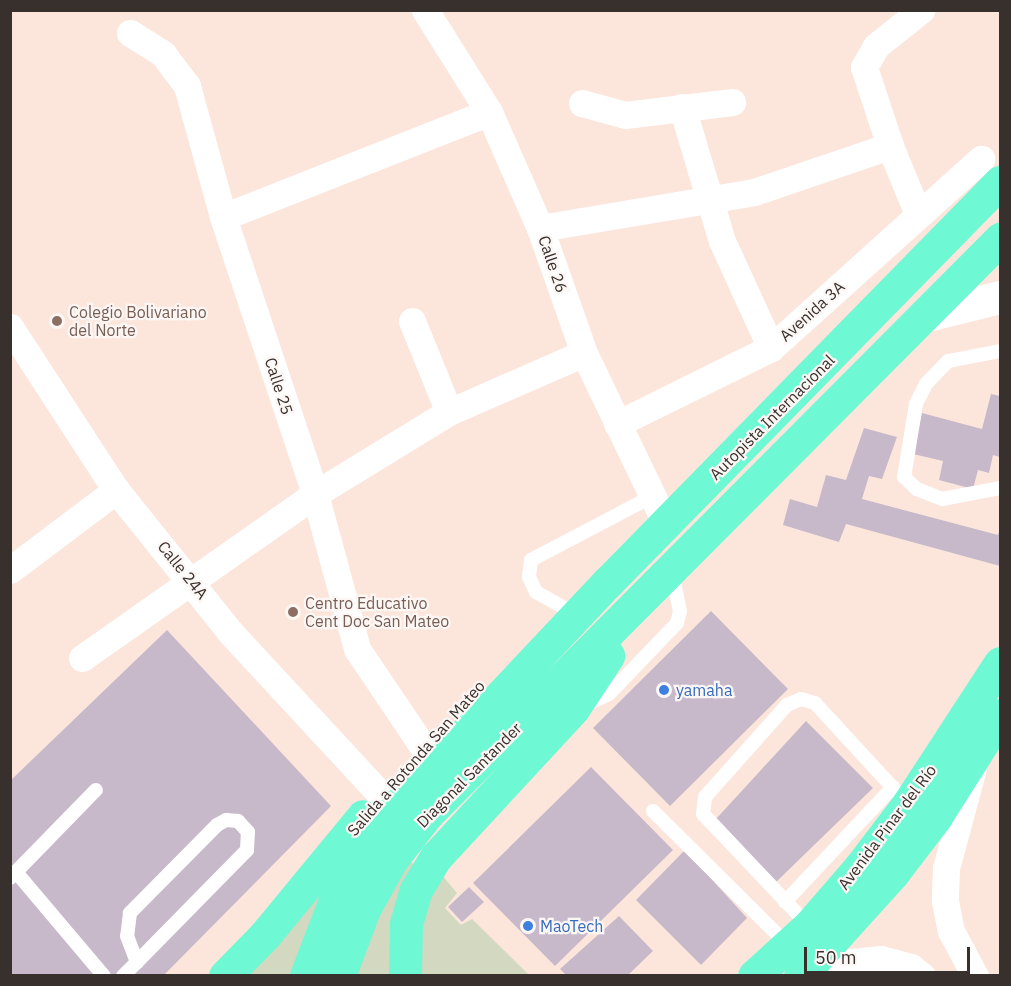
<!DOCTYPE html>
<html>
<head>
<meta charset="utf-8">
<style>
	body { margin:0 }
	#map { position:relative; width:1011px; height:986px; overflow:hidden; background:#fce6dc; font-family:"IBM Plex Sans",sans-serif }
	div>[style] { position:absolute }
	[style*='--x'] { left:calc(var(--x)*1px); top:calc(var(--y)*1px); width:calc(var(--w)*1px); rotate:calc(var(--a)*1deg) }
	.green>* { inset:0; background:#d2d9c0 }
	.building>* { inset:0; background:#c7b9c9 }
	.lane>* { height:14px; margin:-7px; padding:0 7px; transform-origin:7px; border-radius:7px; background:#fff }
	.street>* { height:27px; margin:-13.5px; padding:0 13.5px; transform-origin:13.5px; border-radius:13.5px; background:#fff }
	.secondary>* { height:33px; margin:-16.5px; padding:0 16.5px; transform-origin:16.5px; border-radius:16.5px; background:#fff }
	.primary>* { height:33px; margin:-16.5px; padding:0 16.5px; transform-origin:16.5px; border-radius:16.5px; background:#6ef8d3 }
	.dots>* { width:16px; height:16px; translate:-50% -50%; box-sizing:border-box; border:3px solid #fcf7f5; border-radius:50% }
	span { translate:-50% -50%; white-space:nowrap; text-align:center; line-height:1.15; -webkit-text-stroke:4.5px #fcf7f5; paint-order:stroke }
	.street-label { font-size:16px; color:#38302c }
	.education-label { font-size:16px; color:#785e54 }
	.left { translate:0 -50%; text-align:left }
	.shop-label { font-size:16px; color:#366cbe }
	.frame { position:absolute; inset:0; border:12px solid #38302c; pointer-events:none }
	.scale { position:absolute; left:804px; top:947px; width:166px; height:27px; box-sizing:border-box; border:3px solid #38302c; border-top:0; padding-left:8px; font-size:18px; line-height:21px; white-space:nowrap; color:#38302c; -webkit-text-stroke:4px #fcf7f5; paint-order:stroke }
</style>
</head>
<body>
<div id="map">
	<div class="green">
		<i style="clip-path:polygon(377px 834px,417px 867px,394px 975px,243px 976px)"></i>
		<i style="clip-path:polygon(442px 875px,457px 893px,445px 908px,461px 925px,472px 919px,529px 975px,421px 976px,418px 934px,427px 900px)"></i>
	</div>
	<div class="building">
		<i style="clip-path:polygon(991px 394px,1000px 396px,1000px 457px,993px 455px,989px 473px,978px 470px,973px 489px,939px 480px,943px 461px,913px 454px,922px 413px,982px 429px)"></i>
		<i style="clip-path:polygon(864px 428px,897px 437px,882px 479px,869px 476px,862px 499px,998px 535px,1000px 528px,1000px 566px,846px 524px,839px 542px,783px 525px,790px 499px,817px 507px,826px 475px,846px 480px)"></i>
		<i style="clip-path:polygon(711px 611px,788px 689px,670px 806px,593px 728px)"></i>
		<i style="clip-path:polygon(167px 630px,331px 806px,163px 976px,10px 976px,10px 781px)"></i>
		<i style="clip-path:polygon(806px 721px,873px 788px,775px 883px,715px 820px)"></i>
		<i style="clip-path:polygon(591px 767px,673px 850px,555px 966px,473px 883px)"></i>
		<i style="clip-path:polygon(685px 850px,747px 918px,701px 965px,636px 900px)"></i>
		<i style="clip-path:polygon(469px 887px,484px 902px,462px 922px,448px 907px)"></i>
		<i style="clip-path:polygon(619px 916px,653px 951px,627px 976px,567px 976px,560px 969px)"></i>
	</div>
	<div class="lane">
		<i style="--x:1000;--y:351;--w:53;--a:169.1"></i>
		<i style="--x:948;--y:361;--w:32;--a:134"></i>
		<i style="--x:926;--y:384;--w:22;--a:117"></i>
		<i style="--x:916;--y:404;--w:74;--a:99.3"></i>
		<i style="--x:904;--y:477;--w:18;--a:43"></i>
		<i style="--x:917;--y:489;--w:27;--a:22"></i>
		<i style="--x:942;--y:499;--w:59;--a:-10.7"></i>
		<i style="--x:577;--y:615;--w:47;--a:-150.7"></i>
		<i style="--x:536;--y:592;--w:17;--a:-115"></i>
		<i style="--x:529;--y:577;--w:17;--a:-83"></i>
		<i style="--x:531;--y:560;--w:136;--a:-27.7"></i>
		<i style="--x:581;--y:707;--w:31;--a:-25"></i>
		<i style="--x:609;--y:694;--w:98;--a:-46.2"></i>
		<i style="--x:677;--y:623;--w:12;--a:-76"></i>
		<i style="--x:680;--y:611;--w:40;--a:-102"></i>
		<i style="--x:653;--y:811;--w:190;--a:44.8"></i>
		<i style="--x:16;--y:872;--w:136;--a:49.8"></i>
		<i style="--x:10;--y:878;--w:123;--a:-45.7"></i>
		<i style="--x:785;--y:902;--w:158;--a:-46.8"></i>
		<i style="--x:809;--y:926;--w:154;--a:-133.4"></i>
		<i style="--x:703;--y:814;--w:17;--a:-83"></i>
		<i style="--x:705;--y:797;--w:123;--a:-48.3"></i>
		<i style="--x:787;--y:705;--w:15;--a:-23"></i>
		<i style="--x:801;--y:699;--w:15;--a:16"></i>
		<i style="--x:815;--y:703;--w:137;--a:47.4"></i>
		<i style="--x:123;--y:976;--w:20;--a:-45"></i>
		<i style="--x:137;--y:962;--w:157;--a:-45.5"></i>
		<i style="--x:247;--y:850;--w:18;--a:-87"></i>
		<i style="--x:248;--y:832;--w:15;--a:-132"></i>
		<i style="--x:238;--y:821;--w:12;--a:-175"></i>
		<i style="--x:226;--y:820;--w:10;--a:151"></i>
		<i style="--x:217;--y:825;--w:124;--a:134.7"></i>
		<i style="--x:130;--y:913;--w:23;--a:97"></i>
		<i style="--x:127;--y:936;--w:28;--a:69"></i>
	</div>
	<div class="street">
		<i style="--x:425;--y:10;--w:120;--a:57.9"></i>
		<i style="--x:489;--y:112;--w:127;--a:66.3"></i>
		<i style="--x:540;--y:228;--w:133;--a:70.6"></i>
		<i style="--x:584;--y:353;--w:190;--a:64.4"></i>
		<i style="--x:130;--y:33;--w:39;--a:32"></i>
		<i style="--x:163;--y:54;--w:40;--a:53"></i>
		<i style="--x:187;--y:86;--w:136;--a:74.6"></i>
		<i style="--x:223;--y:217;--w:292;--a:71.6"></i>
		<i style="--x:315;--y:494;--w:161;--a:74.8"></i>
		<i style="--x:357;--y:649;--w:118;--a:56"></i>
		<i style="--x:582;--y:103;--w:45;--a:15.6"></i>
		<i style="--x:625;--y:115;--w:108;--a:-6.9"></i>
		<i style="--x:682;--y:107;--w:140;--a:73.4"></i>
		<i style="--x:722;--y:241;--w:118;--a:65.4"></i>
		<i style="--x:918;--y:214;--w:74;--a:-112.4"></i>
		<i style="--x:890;--y:146;--w:83;--a:-108.2"></i>
		<i style="--x:864;--y:67;--w:24;--a:-60"></i>
		<i style="--x:876;--y:46;--w:58;--a:-38.7"></i>
		<i style="--x:223;--y:217;--w:286;--a:-21.5"></i>
		<i style="--x:540;--y:228;--w:217;--a:-9.5"></i>
		<i style="--x:754;--y:192;--w:144;--a:-18.7"></i>
		<i style="--x:412;--y:321;--w:98;--a:67.9"></i>
		<i style="--x:10;--y:327;--w:194;--a:57"></i>
		<i style="--x:116;--y:490;--w:182;--a:51.2"></i>
		<i style="--x:230;--y:632;--w:221;--a:47.2"></i>
		<i style="--x:617;--y:424;--w:172;--a:-26.3"></i>
		<i style="--x:771;--y:348;--w:283;--a:-42"></i>
		<i style="--x:10;--y:570;--w:133;--a:-37"></i>
		<i style="--x:82;--y:658;--w:285;--a:-35.1"></i>
		<i style="--x:315;--y:494;--w:157;--a:-31.5"></i>
		<i style="--x:449;--y:412;--w:147;--a:-23.6"></i>
		<i style="--x:973;--y:768;--w:104;--a:105.1"></i>
		<i style="--x:946;--y:868;--w:33;--a:92"></i>
		<i style="--x:945;--y:901;--w:31;--a:79"></i>
		<i style="--x:951;--y:931;--w:51;--a:61.9"></i>
		<i style="--x:828;--y:976;--w:28;--a:-30"></i>
		<i style="--x:852;--y:962;--w:29;--a:-6"></i>
		<i style="--x:881;--y:959;--w:31;--a:15"></i>
		<i style="--x:911;--y:967;--w:14;--a:39"></i>
	</div>
	<div class="secondary">
		<i style="--x:927;--y:315;--w:75;--a:-13.9"></i>
	</div>
	<div class="primary">
		<i style="--x:225;--y:976;--w:57;--a:-45.7"></i>
		<i style="--x:265;--y:935;--w:154;--a:-50.5"></i>
		<i style="--x:306;--y:976;--w:87;--a:-69.1"></i>
		<i style="--x:337;--y:895;--w:59;--a:-60.4"></i>
		<i style="--x:366;--y:844;--w:64;--a:-50.1"></i>
		<i style="--x:407;--y:795;--w:293;--a:-46.7"></i>
		<i style="--x:608;--y:582;--w:560;--a:-45.58"></i>
		<i style="--x:339;--y:976;--w:72;--a:-69.5"></i>
		<i style="--x:364;--y:909;--w:57;--a:-60.8"></i>
		<i style="--x:392;--y:859;--w:57;--a:-52.1"></i>
		<i style="--x:427;--y:814;--w:812;--a:-45.1"></i>
		<i style="--x:405;--y:976;--w:52;--a:-88.9"></i>
		<i style="--x:406;--y:924;--w:35;--a:-74"></i>
		<i style="--x:416;--y:890;--w:39;--a:-59"></i>
		<i style="--x:436;--y:857;--w:202;--a:-47.2"></i>
		<i style="--x:573;--y:709;--w:64;--a:-56.6"></i>
		<i style="--x:754;--y:976;--w:74;--a:-42.3"></i>
		<i style="--x:809;--y:926;--w:78;--a:-49.2"></i>
		<i style="--x:860;--y:867;--w:79;--a:-52.7"></i>
		<i style="--x:908;--y:804;--w:168;--a:-56.9"></i>
		<i style="--x:800;--y:976;--w:139;--a:-47.9"></i>
		<i style="--x:893;--y:873;--w:69;--a:-52.6"></i>
		<i style="--x:935;--y:818;--w:122;--a:-57.7"></i>
	</div>
	<div class="dots">
		<i style="left:57px;top:321px;background:#8d6e63"></i>
		<i style="left:293px;top:612px;background:#8d6e63"></i>
		<i style="left:664px;top:690px;background:#3f7fe0"></i>
		<i style="left:528px;top:926px;background:#3f7fe0"></i>
	</div>
	<div class="street-label">
		<span style="left:553px;top:264px;rotate:71deg">Calle 26</span>
		<span style="left:812px;top:311px;rotate:-42deg">Avenida 3A</span>
		<span style="left:279px;top:386px;rotate:72deg">Calle 25</span>
		<span style="left:772px;top:417px;rotate:-45deg">Autopista Internacional</span>
		<span style="left:183px;top:570px;rotate:51deg">Calle 24A</span>
		<span style="left:416px;top:758px;rotate:-49deg">Salida a Rotonda San Mateo</span>
		<span style="left:469px;top:775px;rotate:-45deg">Diagonal Santander</span>
		<span style="left:887px;top:827px;rotate:-53deg">Avenida Pinar del Río</span>
	</div>
	<div class="education-label">
		<span class="left" style="left:69px;top:321px">Colegio Bolivariano<br>del Norte</span>
		<span class="left" style="left:305px;top:612px">Centro Educativo<br>Cent Doc San Mateo</span>
	</div>
	<div class="shop-label">
		<span class="left" style="left:676px;top:690px">yamaha</span>
		<span class="left" style="left:540px;top:926px">MaoTech</span>
	</div>
	<div class="frame"></div>
	<div class="scale">50 m</div>
</div>
</body>
</html>
